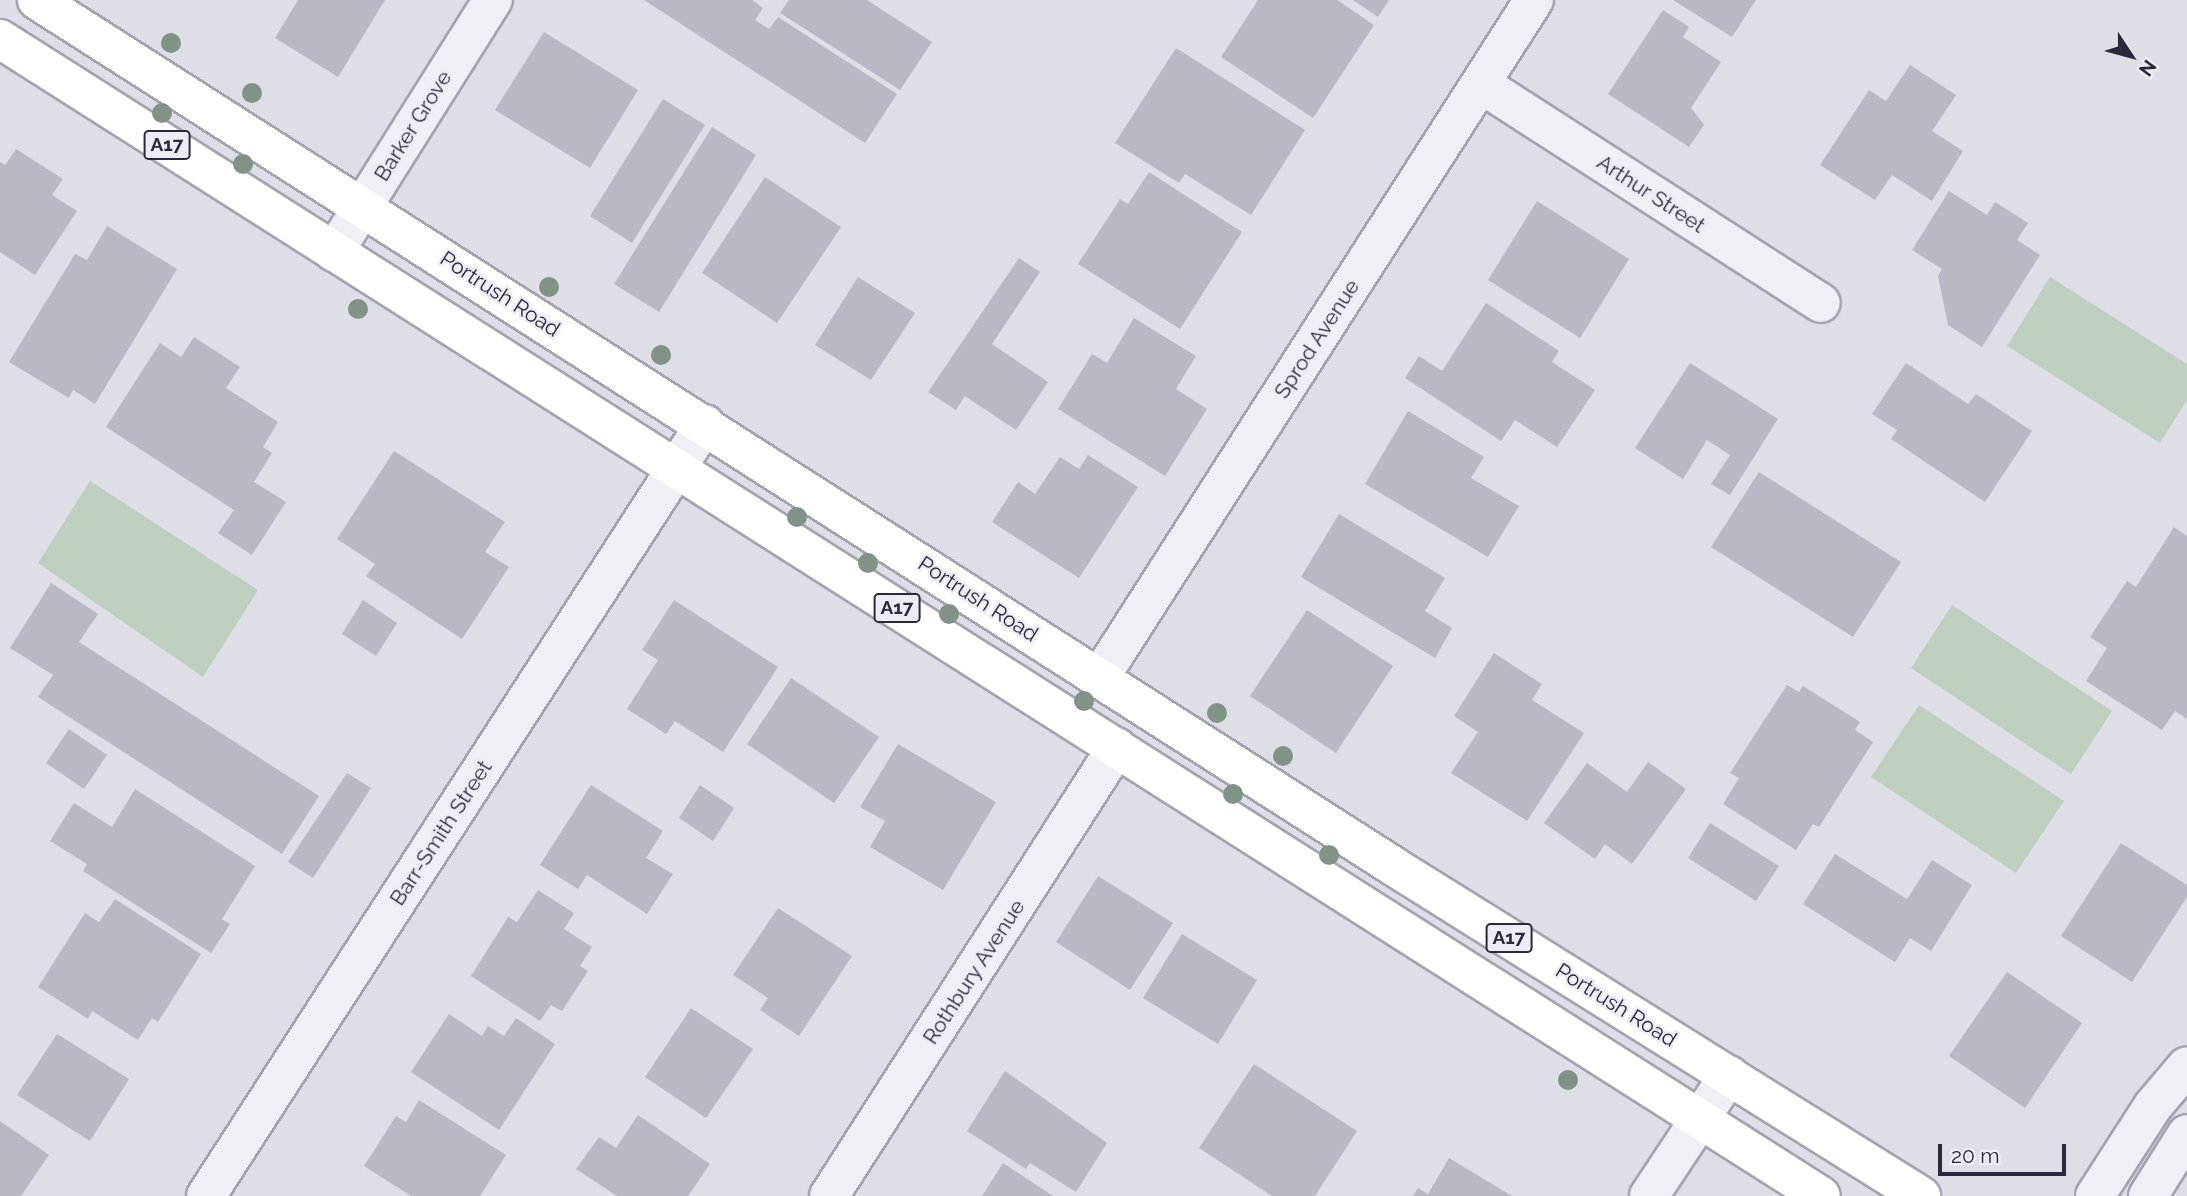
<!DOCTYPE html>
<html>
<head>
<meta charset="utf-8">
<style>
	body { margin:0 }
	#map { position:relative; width:2187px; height:1196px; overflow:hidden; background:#dddee6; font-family:Raleway,sans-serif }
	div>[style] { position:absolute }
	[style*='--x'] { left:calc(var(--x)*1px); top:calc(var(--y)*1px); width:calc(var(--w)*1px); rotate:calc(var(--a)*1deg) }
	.green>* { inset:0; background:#bfcfbf }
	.building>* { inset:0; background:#b8b9c5 }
	.roads { filter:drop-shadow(2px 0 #a3a4af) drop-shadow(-2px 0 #a3a4af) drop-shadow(0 2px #a3a4af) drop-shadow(0 -2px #a3a4af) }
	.minor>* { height:38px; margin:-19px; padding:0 19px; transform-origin:19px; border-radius:19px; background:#eff0f5 }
	.highway>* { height:38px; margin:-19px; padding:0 19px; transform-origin:19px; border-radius:19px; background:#fff }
	.trees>* { width:20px; height:20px; margin:-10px; border-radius:50%; background:#819386 }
	span { translate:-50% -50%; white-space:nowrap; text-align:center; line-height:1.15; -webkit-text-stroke:5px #ecedf4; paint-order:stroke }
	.shield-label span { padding:2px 5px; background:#ecedf4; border:2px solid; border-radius:5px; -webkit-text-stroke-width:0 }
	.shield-label { font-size:19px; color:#282a3b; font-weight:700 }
	.street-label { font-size:21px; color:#282a3b }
	.north { position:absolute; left:2096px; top:21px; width:70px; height:70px; -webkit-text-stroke:5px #ecedf4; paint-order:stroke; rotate:126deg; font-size:19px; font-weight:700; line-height:28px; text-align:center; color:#282a3b }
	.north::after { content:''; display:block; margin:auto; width:24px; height:32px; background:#282a3b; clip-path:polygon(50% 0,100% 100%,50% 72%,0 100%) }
	.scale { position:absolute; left:1938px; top:1144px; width:128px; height:32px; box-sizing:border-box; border:4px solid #282a3b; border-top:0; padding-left:9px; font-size:21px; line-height:24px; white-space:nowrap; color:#282a3b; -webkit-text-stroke:5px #ecedf4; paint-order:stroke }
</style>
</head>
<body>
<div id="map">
	<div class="green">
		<i style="clip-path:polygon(2050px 277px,2187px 364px,2187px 400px,2160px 443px,2007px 346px)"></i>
		<i style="clip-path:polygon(90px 481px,258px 590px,203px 677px,38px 563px)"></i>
		<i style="clip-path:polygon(1952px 605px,2112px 711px,2071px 774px,1911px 668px)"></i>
		<i style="clip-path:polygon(1919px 705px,2064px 801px,2016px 873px,1871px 777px)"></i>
	</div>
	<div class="building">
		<i style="clip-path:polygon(298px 0,385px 0,338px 77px,275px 38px)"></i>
		<i style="clip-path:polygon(644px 0,752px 0,763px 8px,755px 20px,769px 29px,778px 17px,897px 94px,865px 143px)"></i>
		<i style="clip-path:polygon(789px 0,867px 0,932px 42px,900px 90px,780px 13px)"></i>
		<i style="clip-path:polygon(1258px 0,1337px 0,1374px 25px,1313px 118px,1221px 57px)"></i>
		<i style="clip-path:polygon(1353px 0,1389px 0,1378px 17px)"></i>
		<i style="clip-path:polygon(1673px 0,1756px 0,1732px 37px)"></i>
		<i style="clip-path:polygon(1663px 10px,1689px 27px,1683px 37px,1721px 62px,1691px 108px,1704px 125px,1689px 147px,1608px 94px)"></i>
		<i style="clip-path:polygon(544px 32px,638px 90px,590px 168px,495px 110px)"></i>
		<i style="clip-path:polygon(1176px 48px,1305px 130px,1251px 215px,1185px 174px,1179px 183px,1115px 143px)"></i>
		<i style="clip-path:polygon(1910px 65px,1956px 95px,1932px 131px,1963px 151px,1932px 201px,1892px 175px,1875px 200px,1820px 165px,1869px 90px,1886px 101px)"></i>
		<i style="clip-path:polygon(663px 99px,705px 125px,632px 243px,590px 216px)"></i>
		<i style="clip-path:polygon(712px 127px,756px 155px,659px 312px,614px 284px)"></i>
		<i style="clip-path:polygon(16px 149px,63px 179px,52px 195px,77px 211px,35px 275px,0 252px,0 162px,5px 165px)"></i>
		<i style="clip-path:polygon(1149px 172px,1242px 232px,1180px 329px,1078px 264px,1120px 199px,1128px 204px)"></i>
		<i style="clip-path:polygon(765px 177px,841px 227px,777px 323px,702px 273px)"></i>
		<i style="clip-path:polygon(1949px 191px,1987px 215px,1995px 202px,2028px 223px,2017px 240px,2040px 255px,1982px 347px,1948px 325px,1938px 276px,1942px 269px,1912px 250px)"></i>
		<i style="clip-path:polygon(1537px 201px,1629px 259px,1580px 338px,1488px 280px)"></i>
		<i style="clip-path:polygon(107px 226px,177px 269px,95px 404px,73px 390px,69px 398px,9px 362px,75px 254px,87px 260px)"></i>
		<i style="clip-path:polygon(1019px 258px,1040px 272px,992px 344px,1048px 382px,1016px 430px,965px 396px,956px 410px,928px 392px)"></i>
		<i style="clip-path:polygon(858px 277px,915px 313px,871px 380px,815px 345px)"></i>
		<i style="clip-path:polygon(1486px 303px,1559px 351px,1552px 362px,1595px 390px,1557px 447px,1515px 420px,1501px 441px,1405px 378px,1419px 356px,1442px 371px)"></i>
		<i style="clip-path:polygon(1134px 318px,1196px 356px,1176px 389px,1207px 409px,1165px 476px,1058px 409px,1092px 354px,1107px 363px)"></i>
		<i style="clip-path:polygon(194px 337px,240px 367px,226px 388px,278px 422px,263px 447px,272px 453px,254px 482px,286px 502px,252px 555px,218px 533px,234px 510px,106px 427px,160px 343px,181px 357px)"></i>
		<i style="clip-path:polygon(1690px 363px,1778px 419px,1730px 495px,1711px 484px,1730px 455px,1707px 440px,1683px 479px,1635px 448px)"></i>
		<i style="clip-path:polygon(1906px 363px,1968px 404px,1976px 394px,2032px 431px,1985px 502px,1891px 439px,1897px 430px,1872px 414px)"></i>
		<i style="clip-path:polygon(1408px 411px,1484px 457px,1471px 478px,1519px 506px,1488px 557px,1365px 484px)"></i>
		<i style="clip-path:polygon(394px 451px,505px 522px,485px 552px,509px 567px,462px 639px,366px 576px,375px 564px,337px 539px)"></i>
		<i style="clip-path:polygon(1088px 455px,1138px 487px,1079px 578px,992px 522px,1018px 482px,1035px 494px,1060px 457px,1079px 469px)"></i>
		<i style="clip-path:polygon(1759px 472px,1901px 562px,1853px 637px,1711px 547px)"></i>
		<i style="clip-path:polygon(1339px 514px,1445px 578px,1425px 611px,1452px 628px,1435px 658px,1301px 577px)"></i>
		<i style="clip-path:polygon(2174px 527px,2187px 536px,2187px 719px,2175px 711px,2162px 730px,2086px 681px,2107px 648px,2090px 637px,2127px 581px,2136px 587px)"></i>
		<i style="clip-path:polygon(51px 583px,98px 614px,79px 642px,319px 796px,282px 854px,38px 697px,53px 675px,10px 648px)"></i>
		<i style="clip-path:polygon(363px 600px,397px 623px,376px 656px,342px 634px)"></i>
		<i style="clip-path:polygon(674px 600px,778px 667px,723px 752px,675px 721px,666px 734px,627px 709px,658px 660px,642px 650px)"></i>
		<i style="clip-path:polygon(1307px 610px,1393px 666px,1336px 753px,1250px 696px)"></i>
		<i style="clip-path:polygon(1494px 653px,1542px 684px,1532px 700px,1584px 733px,1527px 821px,1451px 773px,1478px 732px,1454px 716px)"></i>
		<i style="clip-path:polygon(791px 678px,879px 737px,834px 803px,747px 744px)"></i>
		<i style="clip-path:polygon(1787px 685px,1799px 692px,1803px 686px,1860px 722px,1855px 730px,1873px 742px,1819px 827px,1813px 824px,1796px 850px,1723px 804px,1739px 778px,1730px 773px)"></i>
		<i style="clip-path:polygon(69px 729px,107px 755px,84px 789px,46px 763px)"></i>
		<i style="clip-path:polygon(898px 744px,996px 802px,943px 890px,870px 847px,885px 821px,860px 807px)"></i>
		<i style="clip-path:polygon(1648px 762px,1686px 789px,1632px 864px,1605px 844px,1595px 859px,1544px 823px,1587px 763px,1627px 792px)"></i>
		<i style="clip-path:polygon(347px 773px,371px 788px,313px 878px,288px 862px)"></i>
		<i style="clip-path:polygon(591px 785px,663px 831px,646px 858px,673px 874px,647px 914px,587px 875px,578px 889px,540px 865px)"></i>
		<i style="clip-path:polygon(700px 785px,734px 808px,713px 841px,679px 818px)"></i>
		<i style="clip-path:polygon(135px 789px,255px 866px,222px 919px,230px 924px,211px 953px,83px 871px,87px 864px,50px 841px,74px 803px,112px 827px)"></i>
		<i style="clip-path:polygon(1710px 823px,1779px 866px,1756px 901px,1688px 858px)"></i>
		<i style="clip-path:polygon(2121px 843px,2187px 885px,2187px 897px,2132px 982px,2061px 936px)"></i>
		<i style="clip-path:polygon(1835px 854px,1907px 899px,1932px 860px,1972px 885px,1931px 951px,1910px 938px,1895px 962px,1803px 904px)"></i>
		<i style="clip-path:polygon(1098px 876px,1173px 923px,1130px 990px,1056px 942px)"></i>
		<i style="clip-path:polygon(538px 890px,574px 913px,564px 929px,592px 947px,580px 966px,588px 971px,562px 1011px,551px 1005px,540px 1021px,471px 976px,508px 917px,517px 922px)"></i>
		<i style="clip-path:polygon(115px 899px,201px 954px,158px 1022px,152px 1018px,138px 1040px,92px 1011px,88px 1019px,38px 987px,85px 913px,99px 922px)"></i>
		<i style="clip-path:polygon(778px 908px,852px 956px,799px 1036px,760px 1010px,768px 998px,733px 975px)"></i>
		<i style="clip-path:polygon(1182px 934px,1257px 980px,1218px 1044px,1143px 998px)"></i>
		<i style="clip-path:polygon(2007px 972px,2082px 1023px,2025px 1108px,1949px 1056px)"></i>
		<i style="clip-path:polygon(691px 1008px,753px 1049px,706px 1118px,645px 1077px)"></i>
		<i style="clip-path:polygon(449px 1014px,482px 1036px,488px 1026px,504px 1036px,516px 1018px,555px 1044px,499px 1130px,411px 1072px)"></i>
		<i style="clip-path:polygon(57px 1034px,129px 1079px,90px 1141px,17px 1095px)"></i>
		<i style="clip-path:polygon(1254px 1064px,1357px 1131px,1315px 1196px,1272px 1196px,1199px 1148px)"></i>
		<i style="clip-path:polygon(1005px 1071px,1107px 1143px,1076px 1192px,1030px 1163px,1026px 1169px,967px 1131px)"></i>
		<i style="clip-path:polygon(419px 1100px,506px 1155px,480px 1196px,411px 1196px,364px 1166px,396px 1116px,406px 1122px)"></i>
		<i style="clip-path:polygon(638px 1115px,710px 1164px,688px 1196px,617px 1196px,576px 1169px,599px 1137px,616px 1148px)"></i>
		<i style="clip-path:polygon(0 1121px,49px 1155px,21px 1196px,0 1196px)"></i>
		<i style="clip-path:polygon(1449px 1158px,1512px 1196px,1413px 1196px,1418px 1188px,1428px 1194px)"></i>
		<i style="clip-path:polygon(1003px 1163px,1053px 1196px,982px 1196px)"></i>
	</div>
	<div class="roads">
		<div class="minor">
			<i style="--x:1481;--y:84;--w:404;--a:32.8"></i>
			<i style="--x:334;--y:252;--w:298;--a:-57.8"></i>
			<i style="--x:1100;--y:677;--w:804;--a:-57.34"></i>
			<i style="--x:206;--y:1196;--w:919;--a:-57.12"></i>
			<i style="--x:829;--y:1196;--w:533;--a:-57.32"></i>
			<i style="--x:1649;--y:1196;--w:145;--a:-56.5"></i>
			<i style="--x:2095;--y:1196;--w:107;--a:-57.2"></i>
			<i style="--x:2153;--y:1106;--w:52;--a:-49.6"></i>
			<i style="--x:2148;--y:1196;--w:73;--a:-57.8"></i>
		</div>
		<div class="highway">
			<i style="--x:37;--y:0;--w:1609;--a:32.56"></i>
			<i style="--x:1393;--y:866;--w:623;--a:32.01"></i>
			<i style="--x:0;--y:39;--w:2157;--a:32.43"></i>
		</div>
	</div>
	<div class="trees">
		<i style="left:171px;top:43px"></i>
		<i style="left:252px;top:93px"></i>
		<i style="left:162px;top:113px"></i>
		<i style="left:243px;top:164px"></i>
		<i style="left:549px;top:287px"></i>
		<i style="left:358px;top:309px"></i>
		<i style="left:661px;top:355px"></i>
		<i style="left:797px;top:517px"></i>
		<i style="left:868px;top:563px"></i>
		<i style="left:949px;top:614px"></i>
		<i style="left:1084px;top:701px"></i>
		<i style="left:1217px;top:713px"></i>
		<i style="left:1283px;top:756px"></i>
		<i style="left:1233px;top:794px"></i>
		<i style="left:1329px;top:855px"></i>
		<i style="left:1568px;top:1080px"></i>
	</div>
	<div class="shield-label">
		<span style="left:167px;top:145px">A17</span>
		<span style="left:897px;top:608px">A17</span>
		<span style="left:1509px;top:938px">A17</span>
	</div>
	<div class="street-label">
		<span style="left:413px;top:126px;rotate:-58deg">Barker Grove</span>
		<span style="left:1651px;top:194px;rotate:33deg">Arthur Street</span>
		<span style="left:500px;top:294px;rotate:33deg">Portrush Road</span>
		<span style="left:1317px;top:339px;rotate:-57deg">Sprod Avenue</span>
		<span style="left:978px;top:599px;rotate:33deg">Portrush Road</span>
		<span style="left:441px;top:833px;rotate:-57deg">Barr-Smith Street</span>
		<span style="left:974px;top:972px;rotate:-57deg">Rothbury Avenue</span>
		<span style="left:1616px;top:1005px;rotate:32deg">Portrush Road</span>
	</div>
	<div class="north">N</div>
	<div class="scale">20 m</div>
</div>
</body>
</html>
